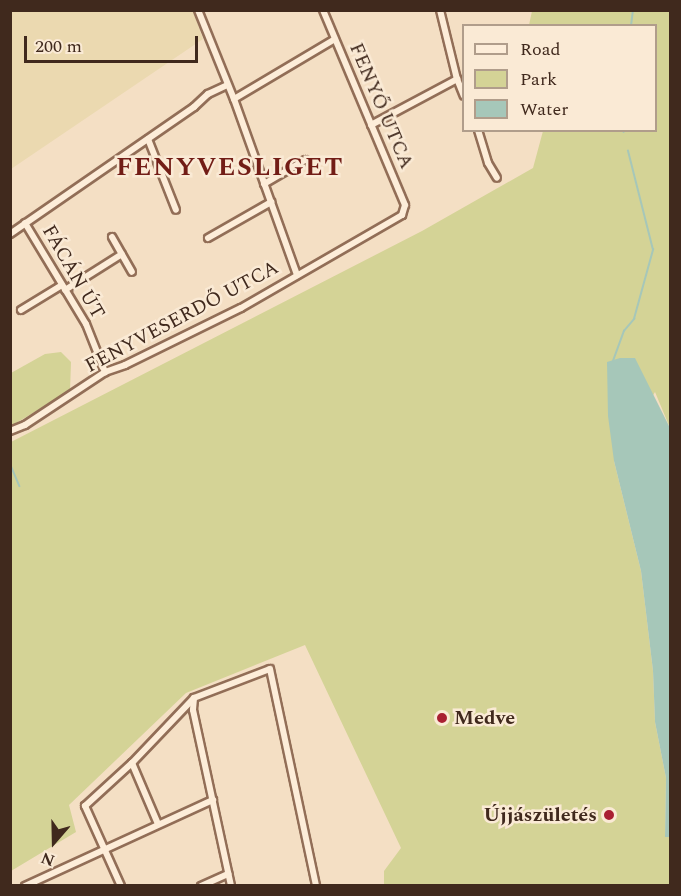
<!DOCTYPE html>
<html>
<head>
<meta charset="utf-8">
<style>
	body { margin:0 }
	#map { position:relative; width:681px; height:896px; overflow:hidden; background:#f4dfc4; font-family:Spectral,serif }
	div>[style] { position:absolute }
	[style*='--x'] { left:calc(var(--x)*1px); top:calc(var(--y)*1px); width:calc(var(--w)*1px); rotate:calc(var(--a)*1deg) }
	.farmland>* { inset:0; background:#ebd9b0 }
	.green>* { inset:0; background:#d4d396 }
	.water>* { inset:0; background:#a6c7b9 }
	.stream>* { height:1.5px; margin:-0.75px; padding:0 0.75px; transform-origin:0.75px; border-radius:0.75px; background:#a6c7b9 }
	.roads { filter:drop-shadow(2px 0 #926e57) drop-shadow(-2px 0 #926e57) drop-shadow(0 2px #926e57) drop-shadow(0 -2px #926e57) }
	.minor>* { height:6px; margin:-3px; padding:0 3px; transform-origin:3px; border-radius:3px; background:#fdedd9 }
	.dots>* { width:16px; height:16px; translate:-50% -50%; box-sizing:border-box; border:3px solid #faead5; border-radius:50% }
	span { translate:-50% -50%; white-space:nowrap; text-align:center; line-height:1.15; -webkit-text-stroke:5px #faead5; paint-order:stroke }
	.street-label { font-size:20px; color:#40291d }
	.poi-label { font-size:20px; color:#40291d; font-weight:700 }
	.left { translate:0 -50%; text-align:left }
	.right { translate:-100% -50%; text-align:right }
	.district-label { font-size:26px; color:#721d16; font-weight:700; letter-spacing:1.5px }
	.frame { position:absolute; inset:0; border:12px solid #40291d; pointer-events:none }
	.legend { position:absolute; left:462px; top:24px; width:195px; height:108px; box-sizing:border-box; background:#faead5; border:2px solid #b09d8b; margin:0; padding:8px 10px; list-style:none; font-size:18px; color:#40291d }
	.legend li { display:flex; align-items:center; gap:12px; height:30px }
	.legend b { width:30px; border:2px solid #b09d8b }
	.north { position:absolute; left:24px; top:812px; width:60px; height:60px; -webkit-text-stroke:4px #faead5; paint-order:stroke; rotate:200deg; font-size:16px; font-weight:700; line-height:24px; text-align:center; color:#40291d }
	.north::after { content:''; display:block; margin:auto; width:21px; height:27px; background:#40291d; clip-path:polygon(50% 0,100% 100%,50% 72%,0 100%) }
	.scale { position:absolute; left:24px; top:36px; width:174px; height:27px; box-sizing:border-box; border:3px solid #40291d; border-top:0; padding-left:8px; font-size:18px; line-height:21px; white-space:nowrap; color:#40291d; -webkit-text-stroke:4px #faead5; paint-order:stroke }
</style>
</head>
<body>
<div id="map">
	<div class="farmland">
		<i style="clip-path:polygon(11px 10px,193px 11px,203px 39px,11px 169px)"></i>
	</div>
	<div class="green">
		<i style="clip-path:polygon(532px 11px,670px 11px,670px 428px,655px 392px,614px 461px,641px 571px,653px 671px,655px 722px,666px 778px,665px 837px,670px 837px,670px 885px,384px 885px,384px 871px,401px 848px,305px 645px,186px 693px,69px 805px,76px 832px,11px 871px,11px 442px,422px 231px,533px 168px,543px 131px,656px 130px,656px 26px,529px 25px)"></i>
		<i style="clip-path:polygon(61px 352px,71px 362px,70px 391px,11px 426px,11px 373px,45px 354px)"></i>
	</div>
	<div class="water">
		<i style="clip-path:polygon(620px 358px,635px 358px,670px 428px,670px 837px,665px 837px,666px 778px,655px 722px,653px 671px,641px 571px,614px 461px,608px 416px,607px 362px)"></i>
	</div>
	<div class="stream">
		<i style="--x:631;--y:26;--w:16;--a:-83"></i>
		<i style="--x:623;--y:130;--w:2;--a:63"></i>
		<i style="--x:613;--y:361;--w:32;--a:-70"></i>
		<i style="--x:624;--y:331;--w:16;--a:-50"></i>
		<i style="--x:634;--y:319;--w:72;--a:-74.6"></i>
		<i style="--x:653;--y:250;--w:102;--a:-104.2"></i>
		<i style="--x:10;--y:463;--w:25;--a:67"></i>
	</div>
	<div class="roads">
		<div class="minor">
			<i style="--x:198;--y:10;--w:96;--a:68"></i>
			<i style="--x:234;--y:99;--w:187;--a:70.3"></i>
			<i style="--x:440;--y:10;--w:71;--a:76.2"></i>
			<i style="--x:234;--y:99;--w:117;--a:-30.7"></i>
			<i style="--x:371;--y:125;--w:98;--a:-28.1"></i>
			<i style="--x:457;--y:79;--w:18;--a:68"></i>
			<i style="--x:478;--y:130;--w:34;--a:73"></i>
			<i style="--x:488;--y:163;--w:17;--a:59"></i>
			<i style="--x:148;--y:139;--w:76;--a:68.5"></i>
			<i style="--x:264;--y:184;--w:48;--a:-30.3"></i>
			<i style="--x:25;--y:223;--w:118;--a:58.9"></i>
			<i style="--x:86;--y:324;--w:52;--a:68.4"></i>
			<i style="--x:10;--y:234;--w:224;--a:-34.6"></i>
			<i style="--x:194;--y:107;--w:19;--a:-43"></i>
			<i style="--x:208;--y:94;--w:21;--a:-25"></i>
			<i style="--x:112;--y:237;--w:40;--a:60.3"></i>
			<i style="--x:208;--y:238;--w:73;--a:-29.7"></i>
			<i style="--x:65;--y:290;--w:67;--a:-32.3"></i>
			<i style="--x:21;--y:310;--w:48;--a:-31.4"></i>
			<i style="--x:10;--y:431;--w:16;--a:-22"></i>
			<i style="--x:25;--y:425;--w:96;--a:-33.5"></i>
			<i style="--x:105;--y:372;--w:21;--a:-19"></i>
			<i style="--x:125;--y:365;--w:129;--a:-26.2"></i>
			<i style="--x:241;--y:308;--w:186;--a:-30"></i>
			<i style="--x:402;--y:215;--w:10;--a:-73"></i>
			<i style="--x:405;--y:205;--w:212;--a:-112.8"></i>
			<i style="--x:194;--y:698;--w:12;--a:95"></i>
			<i style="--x:193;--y:710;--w:180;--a:77.8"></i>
			<i style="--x:132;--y:763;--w:66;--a:66.9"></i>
			<i style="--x:25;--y:886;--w:207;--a:-24.6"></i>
			<i style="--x:121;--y:886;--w:88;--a:-114.2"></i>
			<i style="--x:85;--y:806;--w:64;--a:-42.5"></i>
			<i style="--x:132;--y:763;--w:90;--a:-46.4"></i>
			<i style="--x:194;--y:698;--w:81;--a:-20.9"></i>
			<i style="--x:270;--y:669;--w:222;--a:78"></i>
			<i style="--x:201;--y:886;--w:30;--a:-24"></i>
		</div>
	</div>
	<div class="dots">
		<i style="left:442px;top:718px;background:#a91f32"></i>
		<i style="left:609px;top:815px;background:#a91f32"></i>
	</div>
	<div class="street-label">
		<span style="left:381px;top:106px;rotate:67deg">FENYŐ UTCA</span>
		<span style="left:73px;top:272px;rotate:60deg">FÁCÁN ÚT</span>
		<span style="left:182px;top:317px;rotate:-28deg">FENYVESERDŐ UTCA</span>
	</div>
	<div class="poi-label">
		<span class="left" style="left:454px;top:718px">Medve</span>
		<span class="right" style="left:597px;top:815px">Újjászületés</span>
	</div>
	<div class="district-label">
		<span style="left:230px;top:168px">FENYVESLIGET</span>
	</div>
	<div class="frame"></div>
	<ul class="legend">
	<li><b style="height:8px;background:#fdedd9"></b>Road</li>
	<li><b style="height:16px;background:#d4d396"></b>Park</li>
	<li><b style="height:16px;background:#a6c7b9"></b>Water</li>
	</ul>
	<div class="north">N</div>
	<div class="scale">200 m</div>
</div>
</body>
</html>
